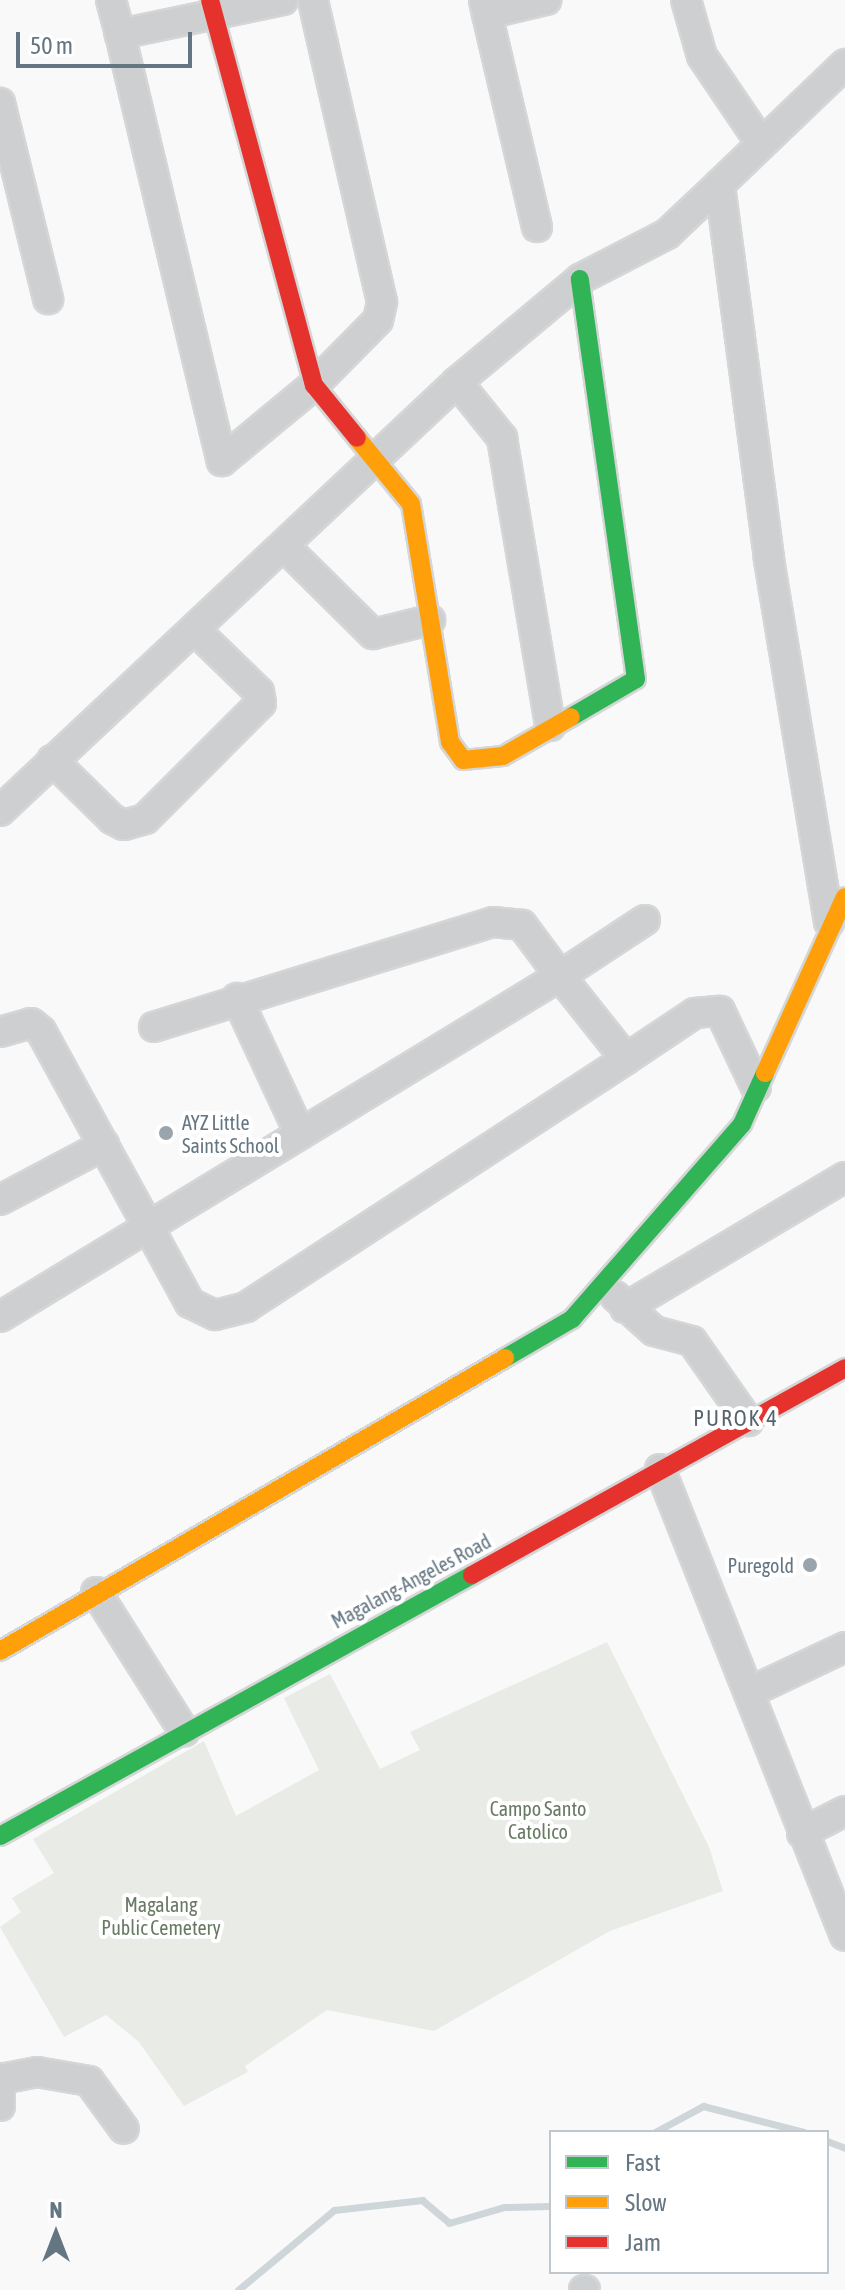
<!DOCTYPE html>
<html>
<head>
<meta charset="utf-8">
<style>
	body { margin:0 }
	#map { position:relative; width:845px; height:2290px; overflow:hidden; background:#f9f9f9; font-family:"Asap Condensed",sans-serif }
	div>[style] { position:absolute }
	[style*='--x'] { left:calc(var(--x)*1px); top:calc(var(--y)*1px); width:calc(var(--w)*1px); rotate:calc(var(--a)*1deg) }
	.green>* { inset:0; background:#e8ebe6 }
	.stream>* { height:7px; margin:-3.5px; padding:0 3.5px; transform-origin:3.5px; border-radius:3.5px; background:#ced6d9 }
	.roads { filter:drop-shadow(2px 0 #d5d6d7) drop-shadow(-2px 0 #d5d6d7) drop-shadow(0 2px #d5d6d7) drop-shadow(0 -2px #d5d6d7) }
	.street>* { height:28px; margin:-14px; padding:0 14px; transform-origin:14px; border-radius:14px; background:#cecfd0 }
	.fast>* { height:18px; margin:-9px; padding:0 9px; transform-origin:9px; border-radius:9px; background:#30b455 }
	.slow>* { height:18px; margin:-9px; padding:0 9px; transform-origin:9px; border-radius:9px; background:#ff9f0a }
	.jam>* { height:18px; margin:-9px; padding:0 9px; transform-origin:9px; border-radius:9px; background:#e5322d }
	.dots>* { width:22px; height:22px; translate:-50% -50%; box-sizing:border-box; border:4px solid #fff; border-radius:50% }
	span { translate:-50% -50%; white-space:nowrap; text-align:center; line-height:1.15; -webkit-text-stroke:8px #fff; paint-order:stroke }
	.poi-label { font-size:20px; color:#657683 }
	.left { translate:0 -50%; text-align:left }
	.right { translate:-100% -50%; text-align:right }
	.street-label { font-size:20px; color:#657683 }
	.park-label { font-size:20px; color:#687a64 }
	.neighbourhood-label { font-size:22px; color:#57646e; letter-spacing:2px }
	.legend { position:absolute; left:549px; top:2130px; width:280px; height:144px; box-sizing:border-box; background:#fff; border:2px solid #c1c8cd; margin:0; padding:10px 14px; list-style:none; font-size:24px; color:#657683 }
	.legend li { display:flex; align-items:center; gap:16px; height:40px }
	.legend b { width:40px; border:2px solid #c1c8cd }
	.north { position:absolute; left:16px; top:2194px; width:80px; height:80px; -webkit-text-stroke:6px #fff; paint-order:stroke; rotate:0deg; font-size:22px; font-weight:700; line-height:32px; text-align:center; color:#657683 }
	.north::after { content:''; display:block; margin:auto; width:28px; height:36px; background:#657683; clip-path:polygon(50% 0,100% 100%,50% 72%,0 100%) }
	.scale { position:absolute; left:16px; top:32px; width:176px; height:36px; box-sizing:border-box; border:4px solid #657683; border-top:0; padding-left:10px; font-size:24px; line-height:28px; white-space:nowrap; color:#657683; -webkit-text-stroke:6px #fff; paint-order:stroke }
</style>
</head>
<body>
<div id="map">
	<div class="green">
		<i style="clip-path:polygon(607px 1642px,709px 1847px,723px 1891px,610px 1931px,434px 2031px,327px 2010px,245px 2066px,248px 2072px,184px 2106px,139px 2042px,106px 2015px,64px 2037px,0 1927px,21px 1912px,12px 1898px,54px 1873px,33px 1839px,204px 1741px,236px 1816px,319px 1770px,284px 1698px,330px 1674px,380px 1769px,420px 1750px,410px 1732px)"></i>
	</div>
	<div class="stream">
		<i style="--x:655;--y:2132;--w:55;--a:-28.4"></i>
		<i style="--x:703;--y:2106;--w:104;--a:14.4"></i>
		<i style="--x:827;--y:2141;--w:19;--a:21"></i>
		<i style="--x:238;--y:2290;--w:125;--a:-39.8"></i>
		<i style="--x:334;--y:2210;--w:89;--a:-6.5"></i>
		<i style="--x:422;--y:2200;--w:35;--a:40"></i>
		<i style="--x:449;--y:2223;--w:57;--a:-16.2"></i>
		<i style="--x:504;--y:2207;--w:47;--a:-1.2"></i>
	</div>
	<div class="roads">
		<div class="street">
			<i style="--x:111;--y:0;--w:35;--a:75"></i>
			<i style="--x:283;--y:0;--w:167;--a:168.2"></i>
			<i style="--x:120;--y:34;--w:439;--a:76.6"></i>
			<i style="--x:222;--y:461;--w:119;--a:-39.6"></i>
			<i style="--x:314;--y:385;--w:91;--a:-45.4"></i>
			<i style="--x:378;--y:320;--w:18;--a:-77"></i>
			<i style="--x:382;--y:302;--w:310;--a:-102.9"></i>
			<i style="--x:484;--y:0;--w:14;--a:78"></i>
			<i style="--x:487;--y:14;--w:61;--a:-13.3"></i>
			<i style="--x:686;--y:0;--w:58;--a:74.1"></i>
			<i style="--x:702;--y:56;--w:105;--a:55.9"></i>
			<i style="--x:487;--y:14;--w:219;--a:76.8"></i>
			<i style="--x:0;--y:103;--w:202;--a:76.2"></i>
			<i style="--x:457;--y:382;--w:72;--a:51.2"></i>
			<i style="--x:502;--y:438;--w:292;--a:80.5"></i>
			<i style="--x:285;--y:547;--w:124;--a:44.7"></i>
			<i style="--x:373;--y:634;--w:59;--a:-13.8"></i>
			<i style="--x:52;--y:760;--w:84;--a:44.5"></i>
			<i style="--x:112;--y:819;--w:13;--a:27"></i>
			<i style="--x:124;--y:825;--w:22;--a:-16"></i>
			<i style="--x:145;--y:819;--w:164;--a:-45"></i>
			<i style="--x:261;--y:703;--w:11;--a:-100"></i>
			<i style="--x:259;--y:692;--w:88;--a:-135.9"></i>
			<i style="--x:0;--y:811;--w:627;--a:-43.19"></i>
			<i style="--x:457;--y:382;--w:160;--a:-39.9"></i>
			<i style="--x:580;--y:279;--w:98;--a:-27.3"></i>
			<i style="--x:667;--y:234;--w:73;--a:-43.3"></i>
			<i style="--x:645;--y:920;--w:102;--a:146.6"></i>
			<i style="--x:560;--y:976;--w:106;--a:51.5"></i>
			<i style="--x:626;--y:1059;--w:83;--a:-33.7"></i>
			<i style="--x:695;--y:1013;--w:25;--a:-5"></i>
			<i style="--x:720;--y:1011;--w:84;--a:64.7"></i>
			<i style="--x:829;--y:922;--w:369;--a:-99.4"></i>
			<i style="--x:769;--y:558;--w:377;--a:-97.5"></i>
			<i style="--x:720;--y:184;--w:173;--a:-43.8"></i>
			<i style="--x:237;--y:998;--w:150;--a:65.1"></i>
			<i style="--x:0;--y:1032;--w:32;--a:-16"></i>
			<i style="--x:31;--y:1023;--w:13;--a:39"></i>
			<i style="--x:41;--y:1031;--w:310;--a:61.3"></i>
			<i style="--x:190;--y:1303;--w:28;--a:26"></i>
			<i style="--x:215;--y:1315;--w:32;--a:-14"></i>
			<i style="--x:246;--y:1307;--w:454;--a:-33.1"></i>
			<i style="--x:0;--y:1200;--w:118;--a:-27.9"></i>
			<i style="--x:615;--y:1296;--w:52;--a:41.9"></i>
			<i style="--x:654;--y:1331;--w:39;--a:15"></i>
			<i style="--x:692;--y:1341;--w:98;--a:55"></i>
			<i style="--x:625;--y:1308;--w:256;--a:-30.8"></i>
			<i style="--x:0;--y:1317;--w:656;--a:-31.34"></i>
			<i style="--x:560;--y:976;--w:64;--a:-126.7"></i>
			<i style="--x:522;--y:925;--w:29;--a:-174"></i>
			<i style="--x:493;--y:922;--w:355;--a:162.8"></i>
			<i style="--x:660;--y:1469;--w:502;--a:68.39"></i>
			<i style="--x:96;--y:1592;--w:165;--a:57.7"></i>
			<i style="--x:750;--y:1692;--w:105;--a:-25.3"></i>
			<i style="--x:802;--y:1833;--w:48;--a:-27.1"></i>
			<i style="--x:0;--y:2078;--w:28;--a:90"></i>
			<i style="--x:1;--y:2079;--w:37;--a:-11"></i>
			<i style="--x:37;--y:2072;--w:53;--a:9.8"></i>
			<i style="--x:89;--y:2081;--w:59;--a:53.9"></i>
			<i style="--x:584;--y:2290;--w:1;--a:0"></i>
		</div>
		<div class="fast">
			<i style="--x:571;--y:717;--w:75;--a:-30.3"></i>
			<i style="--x:636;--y:679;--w:404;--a:-98"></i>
			<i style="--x:505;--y:1358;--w:78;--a:-30.2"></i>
			<i style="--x:572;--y:1319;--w:259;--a:-48.9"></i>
			<i style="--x:742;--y:1124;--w:56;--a:-65.7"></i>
			<i style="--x:0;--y:1836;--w:539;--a:-28.94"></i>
		</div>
		<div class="slow">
			<i style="--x:357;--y:438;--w:85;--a:50.7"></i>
			<i style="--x:411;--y:504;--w:241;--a:80.7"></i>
			<i style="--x:450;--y:742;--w:22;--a:54"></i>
			<i style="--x:463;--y:760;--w:40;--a:-5.7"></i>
			<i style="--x:503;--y:756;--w:78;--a:-29.8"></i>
			<i style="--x:765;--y:1073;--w:193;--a:-65.6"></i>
			<i style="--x:0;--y:1651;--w:584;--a:-30.12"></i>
		</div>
		<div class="jam">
			<i style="--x:210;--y:0;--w:399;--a:74.9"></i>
			<i style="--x:314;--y:385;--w:68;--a:50.9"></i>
			<i style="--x:472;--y:1575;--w:427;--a:-29"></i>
		</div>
	</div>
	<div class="dots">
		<i style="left:166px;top:1133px;background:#99a4ac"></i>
		<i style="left:810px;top:1565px;background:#99a4ac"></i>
	</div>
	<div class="poi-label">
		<span class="left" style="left:182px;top:1134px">AYZ Little<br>Saints School</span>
		<span class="right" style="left:794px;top:1565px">Puregold</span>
	</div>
	<div class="street-label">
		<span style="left:411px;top:1581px;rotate:-28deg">Magalang-Angeles Road</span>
	</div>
	<div class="park-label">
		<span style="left:538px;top:1820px">Campo Santo<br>Catolico</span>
		<span style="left:161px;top:1916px">Magalang<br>Public Cemetery</span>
	</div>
	<div class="neighbourhood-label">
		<span style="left:736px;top:1419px">PUROK 4</span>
	</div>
	<ul class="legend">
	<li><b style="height:10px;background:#30b455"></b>Fast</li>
	<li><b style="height:10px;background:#ff9f0a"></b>Slow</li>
	<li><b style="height:10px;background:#e5322d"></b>Jam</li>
	</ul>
	<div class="north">N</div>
	<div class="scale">50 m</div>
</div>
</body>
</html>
